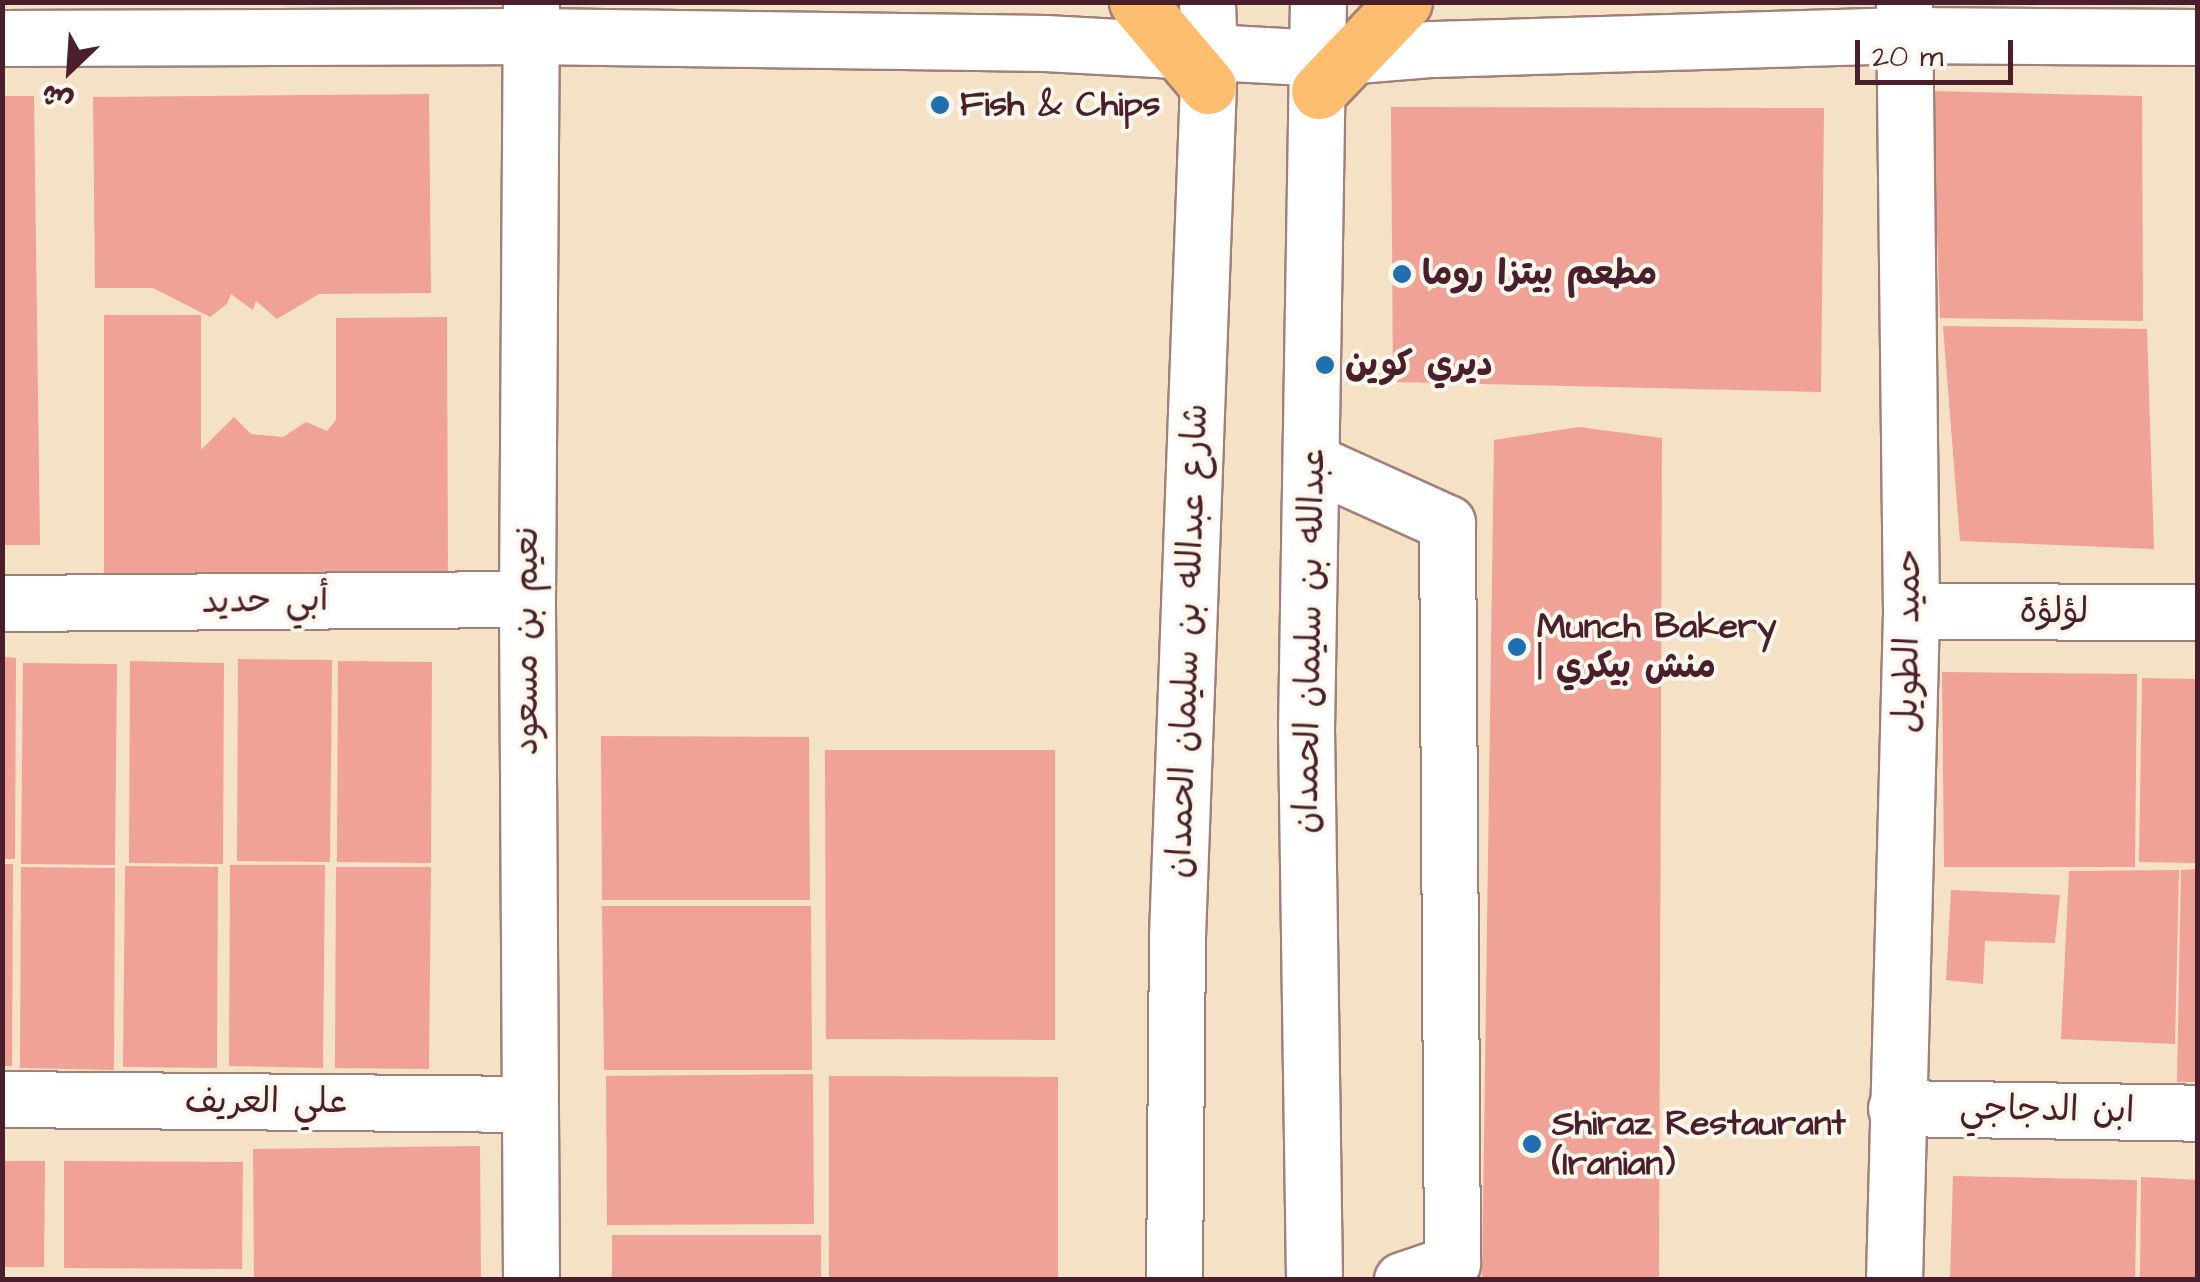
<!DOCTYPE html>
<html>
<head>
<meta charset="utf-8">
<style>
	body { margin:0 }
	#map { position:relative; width:2200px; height:1282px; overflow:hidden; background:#f5e1c6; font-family:"Architects Daughter","Playpen Sans Arabic",sans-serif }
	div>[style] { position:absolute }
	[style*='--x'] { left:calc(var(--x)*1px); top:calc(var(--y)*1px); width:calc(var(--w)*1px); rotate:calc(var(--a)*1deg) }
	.building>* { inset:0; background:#f0a296 }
	.roads { filter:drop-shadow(2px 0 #a08078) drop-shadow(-2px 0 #a08078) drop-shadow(0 2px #a08078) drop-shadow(0 -2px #a08078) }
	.minor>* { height:55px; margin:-27.5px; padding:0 27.5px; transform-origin:27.5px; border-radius:27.5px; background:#fff }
	.major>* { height:55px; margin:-27.5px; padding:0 27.5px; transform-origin:27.5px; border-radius:27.5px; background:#fcbd6f }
	.dots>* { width:28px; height:28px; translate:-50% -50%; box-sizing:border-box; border:5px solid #fbf7ec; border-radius:50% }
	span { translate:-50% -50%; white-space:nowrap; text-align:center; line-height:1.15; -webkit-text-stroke:8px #fbf7ec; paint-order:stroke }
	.poi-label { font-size:35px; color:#4a1f2b; font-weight:700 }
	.left { translate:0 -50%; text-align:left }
	.street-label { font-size:35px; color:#4a1f2b }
	.frame { position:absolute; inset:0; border:5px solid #4a1f2b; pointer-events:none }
	.north { position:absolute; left:20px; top:20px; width:100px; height:100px; -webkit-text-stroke:8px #fbf7ec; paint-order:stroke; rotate:205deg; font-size:28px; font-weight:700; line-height:40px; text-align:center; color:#4a1f2b }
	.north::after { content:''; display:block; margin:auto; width:35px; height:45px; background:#4a1f2b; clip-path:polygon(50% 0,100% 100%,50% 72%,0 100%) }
	.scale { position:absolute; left:1855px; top:40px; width:158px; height:45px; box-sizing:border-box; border:5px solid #4a1f2b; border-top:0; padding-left:12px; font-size:30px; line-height:35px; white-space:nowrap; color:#4a1f2b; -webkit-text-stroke:8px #fbf7ec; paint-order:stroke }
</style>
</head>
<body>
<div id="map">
	<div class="building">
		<i style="clip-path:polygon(1932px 91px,2142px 96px,2143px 321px,1940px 318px)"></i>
		<i style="clip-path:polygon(429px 94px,431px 293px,319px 294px,277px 319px,256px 301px,253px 310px,231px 294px,227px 304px,210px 317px,153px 288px,95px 288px,93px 97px)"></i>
		<i style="clip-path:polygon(2px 96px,34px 96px,40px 545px,2px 545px)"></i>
		<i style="clip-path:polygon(1391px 107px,1824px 108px,1821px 392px,1393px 382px)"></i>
		<i style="clip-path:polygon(104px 315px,201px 315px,201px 450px,234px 417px,251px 434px,283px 437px,306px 422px,327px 431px,336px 420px,336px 318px,447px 317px,448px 575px,104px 575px)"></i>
		<i style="clip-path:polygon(1943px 326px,2147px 329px,2154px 549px,1960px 541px)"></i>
		<i style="clip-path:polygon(1579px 427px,1662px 438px,1659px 1279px,1482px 1279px,1494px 440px)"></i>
		<i style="clip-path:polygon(2px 657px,16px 658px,15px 859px,2px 859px)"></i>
		<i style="clip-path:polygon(238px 659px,332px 660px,330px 862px,237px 861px)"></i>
		<i style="clip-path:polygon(130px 661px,224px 663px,223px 864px,129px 863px)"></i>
		<i style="clip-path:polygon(338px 661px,432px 662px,431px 863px,337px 862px)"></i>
		<i style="clip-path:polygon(23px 663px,117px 664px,115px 865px,21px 864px)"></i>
		<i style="clip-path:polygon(1942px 672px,2137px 674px,2135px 867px,1944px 867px)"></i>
		<i style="clip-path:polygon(2142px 678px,2198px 679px,2198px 863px,2139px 862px)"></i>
		<i style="clip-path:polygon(601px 736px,809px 737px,810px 900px,602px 900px)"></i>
		<i style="clip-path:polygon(825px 750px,1055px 750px,1055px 1040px,826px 1039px)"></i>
		<i style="clip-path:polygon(2px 864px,13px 864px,12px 1066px,2px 1066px)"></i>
		<i style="clip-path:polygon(230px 865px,325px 865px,323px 1068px,229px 1066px)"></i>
		<i style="clip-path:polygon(125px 866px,218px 867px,217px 1068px,123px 1067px)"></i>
		<i style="clip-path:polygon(21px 867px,115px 868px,114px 1070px,20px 1068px)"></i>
		<i style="clip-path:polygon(336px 867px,431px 867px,429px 1069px,335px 1068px)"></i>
		<i style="clip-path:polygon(2198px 869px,2198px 1082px,2177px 1082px,2181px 870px)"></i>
		<i style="clip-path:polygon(2179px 870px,2175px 1044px,2061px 1039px,2069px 871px)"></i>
		<i style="clip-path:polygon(1951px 890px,2060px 895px,2055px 943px,1985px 941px,1983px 984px,1946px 980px)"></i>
		<i style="clip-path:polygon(602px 906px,811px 906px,812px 1070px,604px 1070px)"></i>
		<i style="clip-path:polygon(813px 1074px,814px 1224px,607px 1225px,606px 1076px)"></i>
		<i style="clip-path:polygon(829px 1076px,1058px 1077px,1058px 1279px,829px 1279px)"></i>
		<i style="clip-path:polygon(480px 1146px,481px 1279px,254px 1279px,253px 1149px)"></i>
		<i style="clip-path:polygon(2px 1161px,45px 1161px,44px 1267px,2px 1267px)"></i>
		<i style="clip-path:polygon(64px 1161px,243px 1162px,242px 1269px,64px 1268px)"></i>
		<i style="clip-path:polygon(1953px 1176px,2137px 1180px,2135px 1279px,1950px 1279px)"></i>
		<i style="clip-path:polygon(2141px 1177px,2198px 1180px,2198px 1279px,2140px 1279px)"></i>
		<i style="clip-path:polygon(612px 1235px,821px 1235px,821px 1279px,612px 1279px)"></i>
	</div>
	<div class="roads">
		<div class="minor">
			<i style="--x:2;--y:38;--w:527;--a:-0.22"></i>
			<i style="--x:529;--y:36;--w:516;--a:0.78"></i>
			<i style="--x:1045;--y:43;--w:275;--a:3.1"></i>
			<i style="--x:1320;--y:58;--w:113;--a:-4.6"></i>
			<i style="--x:1433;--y:49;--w:472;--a:-1.7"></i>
			<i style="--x:1905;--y:35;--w:293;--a:0.4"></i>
			<i style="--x:1312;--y:462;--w:148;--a:24.3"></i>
			<i style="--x:1447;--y:523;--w:740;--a:89.61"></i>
			<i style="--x:1452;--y:1263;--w:53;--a:161.2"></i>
			<i style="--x:2;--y:603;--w:525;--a:-0.44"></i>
			<i style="--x:1911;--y:611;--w:287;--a:0.2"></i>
			<i style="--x:2;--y:1099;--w:527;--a:0.54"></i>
			<i style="--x:1896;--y:1108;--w:302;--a:0.9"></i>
			<i style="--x:531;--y:1280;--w:681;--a:-90.34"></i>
			<i style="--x:527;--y:599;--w:597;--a:-89.62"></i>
			<i style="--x:1174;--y:1280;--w:344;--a:-89.5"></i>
			<i style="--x:1177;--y:936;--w:882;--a:-87.92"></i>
			<i style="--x:1209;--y:55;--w:53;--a:-92.2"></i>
			<i style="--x:1314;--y:1280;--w:550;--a:-90.83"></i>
			<i style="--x:1306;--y:730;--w:728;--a:-89.06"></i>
			<i style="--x:1894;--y:1280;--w:669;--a:-88.54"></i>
			<i style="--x:1911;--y:611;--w:609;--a:-90.66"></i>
		</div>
		<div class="major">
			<i style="--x:1137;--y:2;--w:110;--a:49.8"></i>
			<i style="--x:1319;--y:91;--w:123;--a:-46.3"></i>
		</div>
	</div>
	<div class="dots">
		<i style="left:940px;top:105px;background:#1f6fb2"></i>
		<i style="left:1402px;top:274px;background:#1f6fb2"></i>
		<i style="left:1325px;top:365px;background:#1f6fb2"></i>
		<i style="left:1517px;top:647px;background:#1f6fb2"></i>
		<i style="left:1532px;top:1144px;background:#1f6fb2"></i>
	</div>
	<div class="poi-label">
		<span class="left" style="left:960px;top:105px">Fish &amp; Chips</span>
		<span class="left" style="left:1422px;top:274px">مطعم بيتزا روما</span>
		<span class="left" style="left:1345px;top:365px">ديري كوين</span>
		<span class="left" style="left:1537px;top:647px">Munch Bakery<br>| منش بيكري</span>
		<span class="left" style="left:1552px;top:1144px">Shiraz Restaurant<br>(Iranian)</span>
	</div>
	<div class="street-label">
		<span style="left:265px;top:601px;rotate:-1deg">أبي حديد</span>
		<span style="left:2054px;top:612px">لؤلؤة</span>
		<span style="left:527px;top:641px;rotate:-90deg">نعيم بن مسعود</span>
		<span style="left:1188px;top:641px;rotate:-88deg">شارع عبدالله بن سليمان الحمدان</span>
		<span style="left:1310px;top:641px;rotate:-89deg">عبدالله بن سليمان الحمدان</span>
		<span style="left:1908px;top:641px;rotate:-89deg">حميد الطويل</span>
		<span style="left:266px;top:1102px">علي العريف</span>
		<span style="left:2047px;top:1110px;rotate:1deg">ابن الدجاجي</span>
	</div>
	<div class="frame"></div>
	<div class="north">ش</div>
	<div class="scale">20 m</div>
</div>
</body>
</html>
